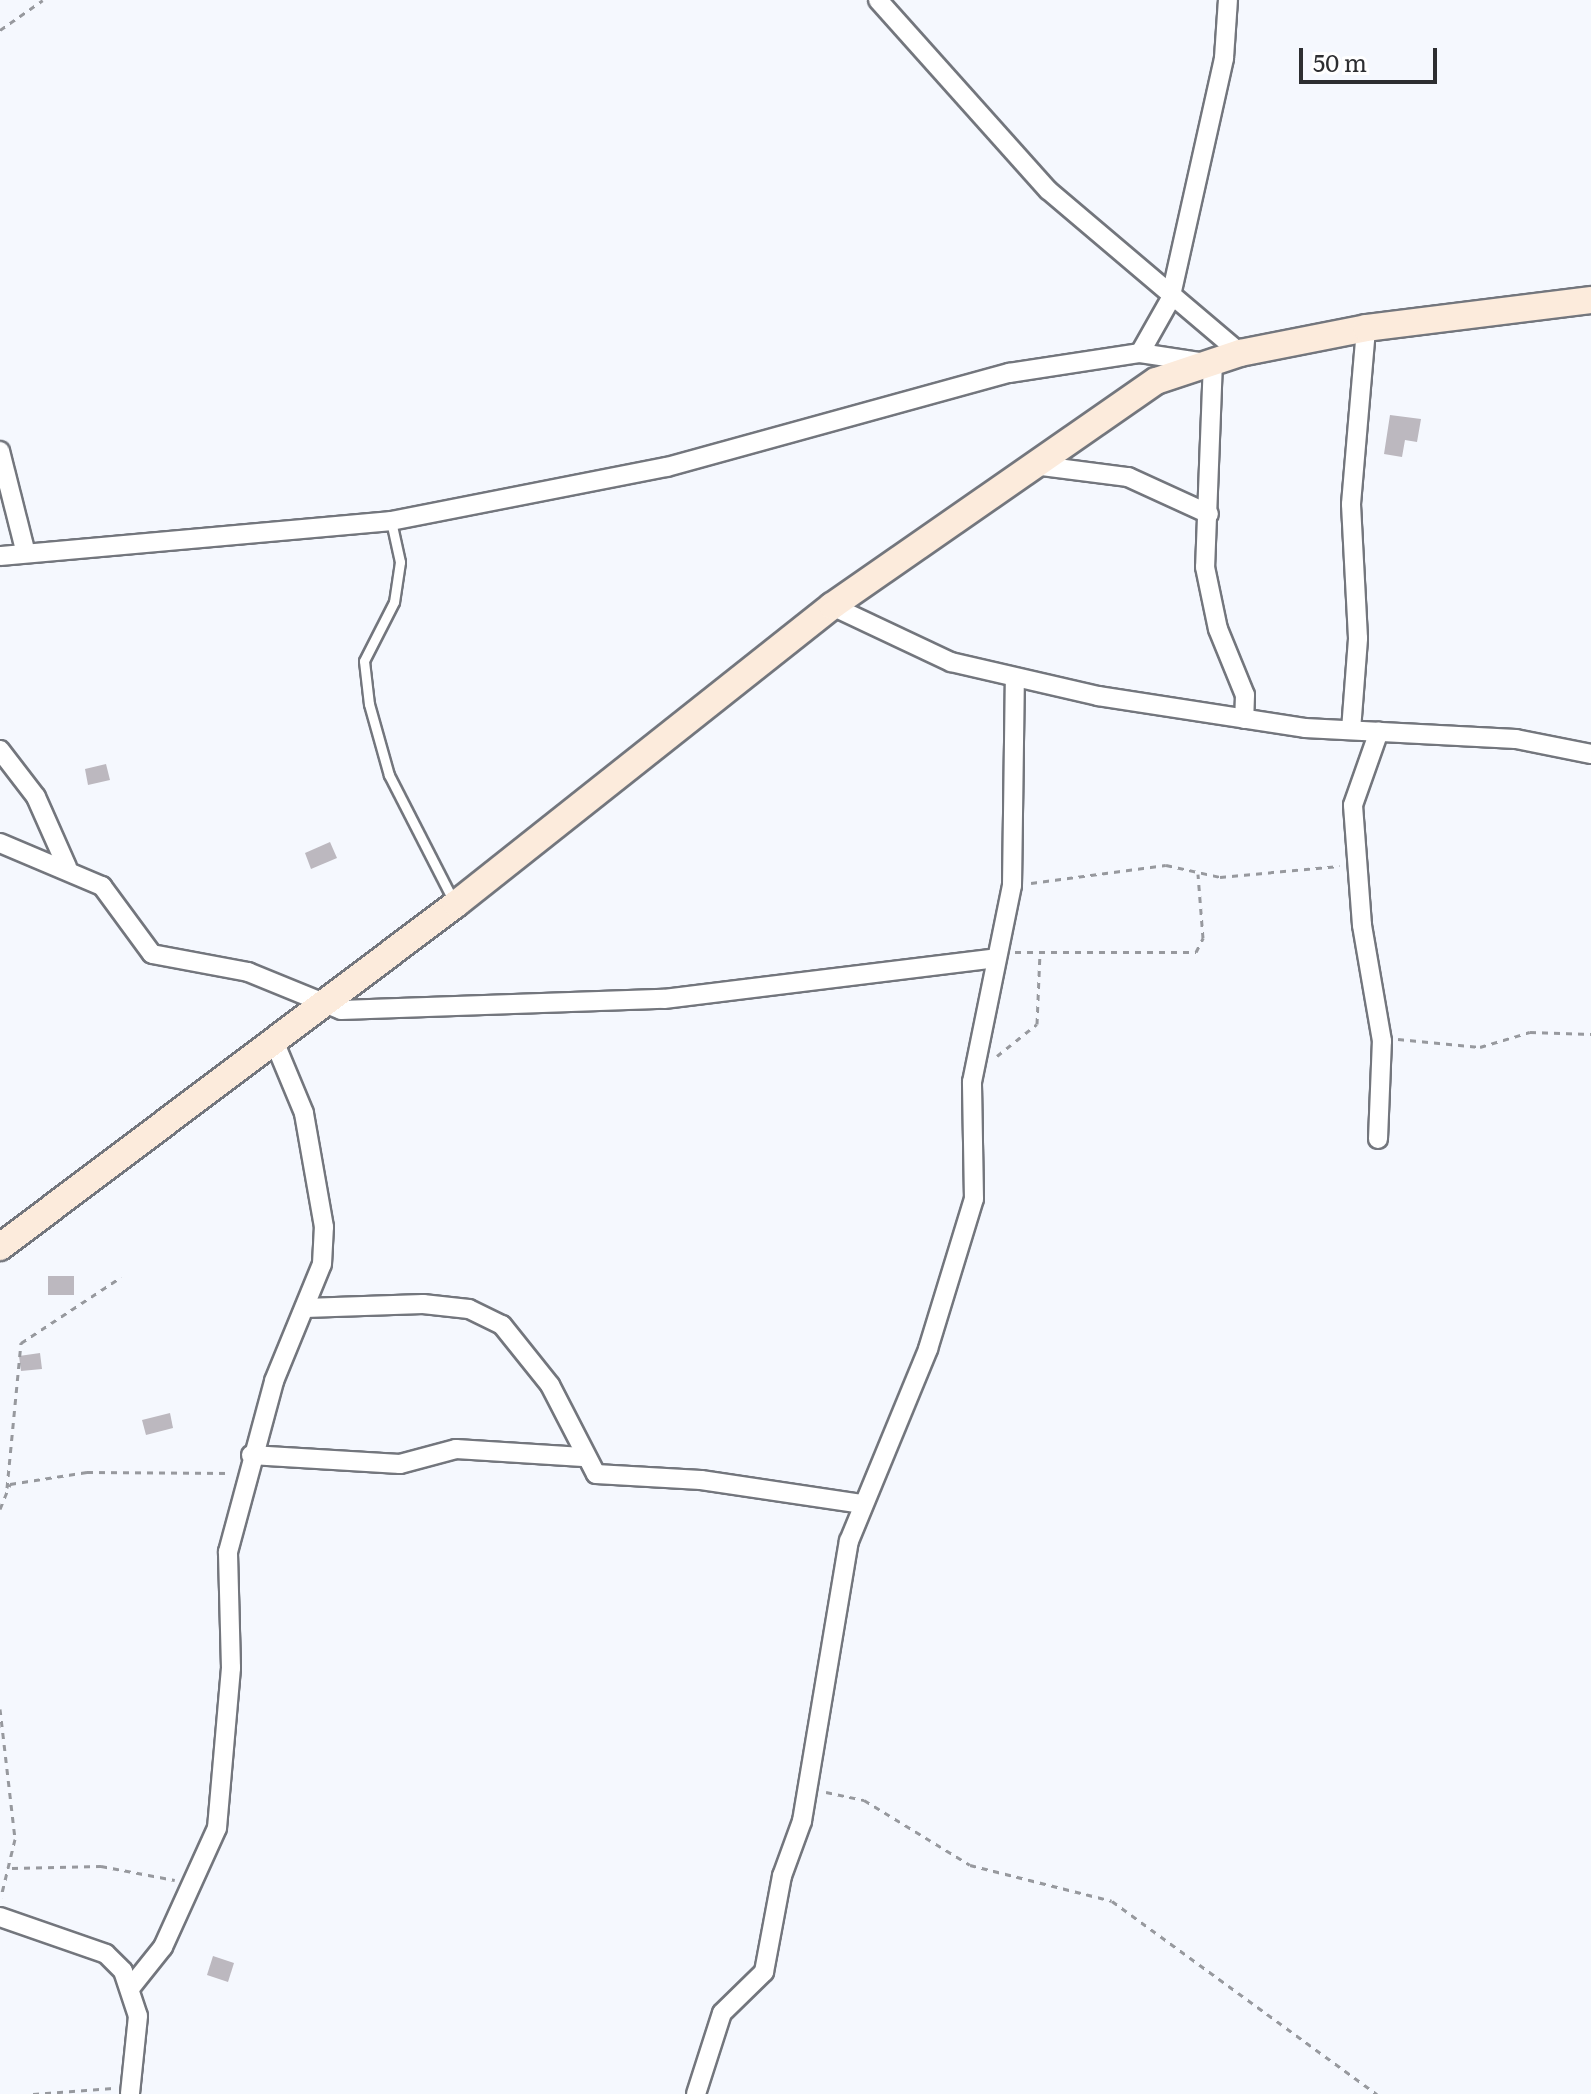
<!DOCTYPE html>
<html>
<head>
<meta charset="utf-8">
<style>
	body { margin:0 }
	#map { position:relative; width:1591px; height:2094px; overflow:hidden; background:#f5f8fe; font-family:Literata,serif }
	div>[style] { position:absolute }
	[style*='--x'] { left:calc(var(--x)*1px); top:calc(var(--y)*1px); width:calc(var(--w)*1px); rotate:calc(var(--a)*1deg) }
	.building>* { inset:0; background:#bcb8bf }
	.path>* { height:3px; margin-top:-1.5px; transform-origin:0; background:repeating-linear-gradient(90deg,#97999e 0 6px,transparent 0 12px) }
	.roads { filter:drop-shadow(2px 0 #73767d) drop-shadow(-2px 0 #73767d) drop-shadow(0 2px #73767d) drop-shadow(0 -2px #73767d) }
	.lane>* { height:9px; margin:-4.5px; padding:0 4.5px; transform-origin:4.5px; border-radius:4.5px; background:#fff }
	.street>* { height:18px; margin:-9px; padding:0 9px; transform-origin:9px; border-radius:9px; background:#fff }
	.secondary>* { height:26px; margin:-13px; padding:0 13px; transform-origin:13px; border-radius:13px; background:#fcebdc }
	span { translate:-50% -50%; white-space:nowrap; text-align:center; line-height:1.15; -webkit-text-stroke:7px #fff; paint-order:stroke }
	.scale { position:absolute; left:1299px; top:48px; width:138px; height:36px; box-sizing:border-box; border:4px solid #2d2e31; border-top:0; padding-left:10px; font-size:24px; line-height:28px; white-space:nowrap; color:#2d2e31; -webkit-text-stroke:6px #fff; paint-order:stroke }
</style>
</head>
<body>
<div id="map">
	<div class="building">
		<i style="clip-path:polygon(1390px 415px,1421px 419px,1417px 442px,1405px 440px,1402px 457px,1384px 454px)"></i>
		<i style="clip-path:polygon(106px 764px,110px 780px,88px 785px,85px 769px)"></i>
		<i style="clip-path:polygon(330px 842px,337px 858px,311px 869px,305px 853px)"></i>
		<i style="clip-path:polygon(48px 1276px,74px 1276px,74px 1295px,48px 1295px)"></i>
		<i style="clip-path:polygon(40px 1353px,42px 1369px,21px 1371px,19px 1356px)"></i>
		<i style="clip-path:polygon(170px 1413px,173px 1428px,146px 1435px,142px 1420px)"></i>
		<i style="clip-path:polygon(213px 1956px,234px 1963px,228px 1982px,207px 1975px)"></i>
	</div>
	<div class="path">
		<i style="--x:0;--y:30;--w:52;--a:-34.9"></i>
		<i style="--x:1031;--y:883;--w:136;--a:-7.6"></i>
		<i style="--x:1166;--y:865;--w:55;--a:12.5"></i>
		<i style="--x:1220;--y:877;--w:120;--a:-5.3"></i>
		<i style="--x:1015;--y:952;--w:181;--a:0"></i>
		<i style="--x:1196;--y:952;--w:16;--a:-63"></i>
		<i style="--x:1203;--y:938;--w:64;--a:-94.5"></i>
		<i style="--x:1398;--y:1039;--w:82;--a:5.6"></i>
		<i style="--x:1480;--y:1047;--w:52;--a:-16.7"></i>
		<i style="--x:1530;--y:1032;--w:61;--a:1.9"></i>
		<i style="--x:997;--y:1056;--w:51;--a:-38.7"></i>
		<i style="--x:1037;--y:1024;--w:71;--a:-87.6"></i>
		<i style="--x:7;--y:1488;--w:146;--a:-84.5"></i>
		<i style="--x:21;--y:1343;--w:120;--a:-33.4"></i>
		<i style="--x:0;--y:1509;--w:27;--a:-68"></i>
		<i style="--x:10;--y:1484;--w:78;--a:-8.9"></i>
		<i style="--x:87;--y:1472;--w:144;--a:0.4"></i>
		<i style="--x:0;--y:1709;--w:131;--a:83.4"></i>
		<i style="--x:15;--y:1839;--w:60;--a:103.6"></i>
		<i style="--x:826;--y:1792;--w:39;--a:12"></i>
		<i style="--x:864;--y:1800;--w:124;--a:31.5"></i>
		<i style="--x:970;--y:1865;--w:146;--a:14.2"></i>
		<i style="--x:1112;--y:1901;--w:328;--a:36.1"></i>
		<i style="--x:12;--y:1868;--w:89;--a:-1.3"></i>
		<i style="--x:101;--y:1866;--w:75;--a:10.7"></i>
		<i style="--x:33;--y:2094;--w:80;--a:-4.3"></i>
	</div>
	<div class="roads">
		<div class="lane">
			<i style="--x:391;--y:521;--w:42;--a:77.6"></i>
			<i style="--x:400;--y:562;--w:40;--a:98.5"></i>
			<i style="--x:394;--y:602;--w:66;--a:117"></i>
			<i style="--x:364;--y:661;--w:43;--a:83.4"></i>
			<i style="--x:369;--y:704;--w:74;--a:74.3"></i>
			<i style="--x:389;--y:775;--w:143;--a:62.9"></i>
		</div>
		<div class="street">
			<i style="--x:878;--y:0;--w:255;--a:48.2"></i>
			<i style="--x:1048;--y:190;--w:252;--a:40.3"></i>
			<i style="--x:1140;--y:353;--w:61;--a:-60.5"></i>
			<i style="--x:1170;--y:300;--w:248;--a:-77.4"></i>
			<i style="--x:1224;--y:58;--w:58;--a:-86.1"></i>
			<i style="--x:1213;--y:361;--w:206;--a:92.2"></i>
			<i style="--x:1205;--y:567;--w:63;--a:78.2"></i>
			<i style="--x:1218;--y:629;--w:71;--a:67.8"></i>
			<i style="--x:1245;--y:695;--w:24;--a:92"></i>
			<i style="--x:0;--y:451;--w:102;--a:75.8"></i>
			<i style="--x:1034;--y:465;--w:95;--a:7.3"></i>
			<i style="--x:1128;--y:477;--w:89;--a:24.6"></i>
			<i style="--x:0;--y:556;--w:393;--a:-5.1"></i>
			<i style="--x:391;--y:521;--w:281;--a:-11.1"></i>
			<i style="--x:667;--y:467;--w:355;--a:-15.4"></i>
			<i style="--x:1009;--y:373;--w:133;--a:-8.7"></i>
			<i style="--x:1140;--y:353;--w:68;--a:8.5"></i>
			<i style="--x:832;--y:606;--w:132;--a:25.2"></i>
			<i style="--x:951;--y:662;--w:151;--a:13"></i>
			<i style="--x:1098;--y:696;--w:209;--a:8.8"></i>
			<i style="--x:1305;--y:728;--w:211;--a:3"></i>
			<i style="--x:1516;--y:739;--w:76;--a:11.3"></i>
			<i style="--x:1351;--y:730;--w:92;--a:-85.6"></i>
			<i style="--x:1358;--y:638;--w:134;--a:-93"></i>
			<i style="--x:1351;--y:504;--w:177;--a:-85.1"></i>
			<i style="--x:0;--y:750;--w:59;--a:52.5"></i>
			<i style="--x:36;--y:797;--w:77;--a:66.1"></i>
			<i style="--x:0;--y:843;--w:111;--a:22.9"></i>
			<i style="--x:102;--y:886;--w:84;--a:53.7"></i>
			<i style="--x:152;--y:954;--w:98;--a:10.6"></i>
			<i style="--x:248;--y:972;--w:100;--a:22.2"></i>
			<i style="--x:341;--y:1010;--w:323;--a:-2"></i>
			<i style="--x:664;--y:999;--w:335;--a:-7"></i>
			<i style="--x:1378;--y:1139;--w:98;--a:-87.7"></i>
			<i style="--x:1382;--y:1041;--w:118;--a:-99.8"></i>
			<i style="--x:1362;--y:925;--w:120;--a:-94.3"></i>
			<i style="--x:1353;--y:805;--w:78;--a:-70.6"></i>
			<i style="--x:305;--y:1308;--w:118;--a:-1.9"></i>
			<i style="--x:423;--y:1304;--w:46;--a:6.2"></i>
			<i style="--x:469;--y:1309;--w:37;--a:26"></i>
			<i style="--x:502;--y:1325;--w:77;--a:51.3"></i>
			<i style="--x:550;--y:1385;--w:100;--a:62.7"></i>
			<i style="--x:596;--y:1474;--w:105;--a:3.3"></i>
			<i style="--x:701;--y:1480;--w:162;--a:8.5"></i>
			<i style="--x:251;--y:1455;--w:149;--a:3.5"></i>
			<i style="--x:400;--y:1464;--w:58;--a:-15"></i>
			<i style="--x:456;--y:1449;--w:127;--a:3.6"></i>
			<i style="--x:0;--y:1917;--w:112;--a:19.2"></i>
			<i style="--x:106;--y:1954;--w:24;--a:45"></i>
			<i style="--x:123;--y:1971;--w:47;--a:71.6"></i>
			<i style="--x:138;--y:2016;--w:78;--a:95.9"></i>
			<i style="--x:131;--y:1987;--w:51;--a:-51.3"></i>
			<i style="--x:163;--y:1947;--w:131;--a:-65.6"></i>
			<i style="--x:217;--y:1828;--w:161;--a:-85"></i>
			<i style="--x:231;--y:1668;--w:116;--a:-91.5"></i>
			<i style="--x:228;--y:1552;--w:177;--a:-74.9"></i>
			<i style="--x:274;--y:1381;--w:126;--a:-67.7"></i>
			<i style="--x:322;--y:1264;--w:37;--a:-87"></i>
			<i style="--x:324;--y:1227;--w:116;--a:-100"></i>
			<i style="--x:304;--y:1113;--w:78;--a:-112.6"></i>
			<i style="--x:696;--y:2094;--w:85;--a:-72.2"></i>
			<i style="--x:722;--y:2013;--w:59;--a:-44.3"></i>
			<i style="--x:764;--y:1972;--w:98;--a:-79.4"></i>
			<i style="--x:782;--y:1876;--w:59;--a:-70"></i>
			<i style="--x:802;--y:1821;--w:284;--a:-80.5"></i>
			<i style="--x:849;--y:1541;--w:208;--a:-67.6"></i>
			<i style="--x:928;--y:1349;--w:157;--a:-73"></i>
			<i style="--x:974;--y:1199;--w:117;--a:-91"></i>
			<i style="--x:972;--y:1082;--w:201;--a:-78.5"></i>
			<i style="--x:1012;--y:885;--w:207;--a:-89.2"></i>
		</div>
		<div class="secondary">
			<i style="--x:0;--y:1247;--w:571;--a:-36.95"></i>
			<i style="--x:456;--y:904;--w:480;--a:-38.4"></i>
			<i style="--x:832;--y:606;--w:394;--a:-34.8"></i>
			<i style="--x:1156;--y:381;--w:89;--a:-18.4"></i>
			<i style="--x:1240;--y:353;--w:128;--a:-11.2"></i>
			<i style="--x:1366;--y:328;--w:227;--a:-7.1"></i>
		</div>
	</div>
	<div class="scale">50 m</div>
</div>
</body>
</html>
